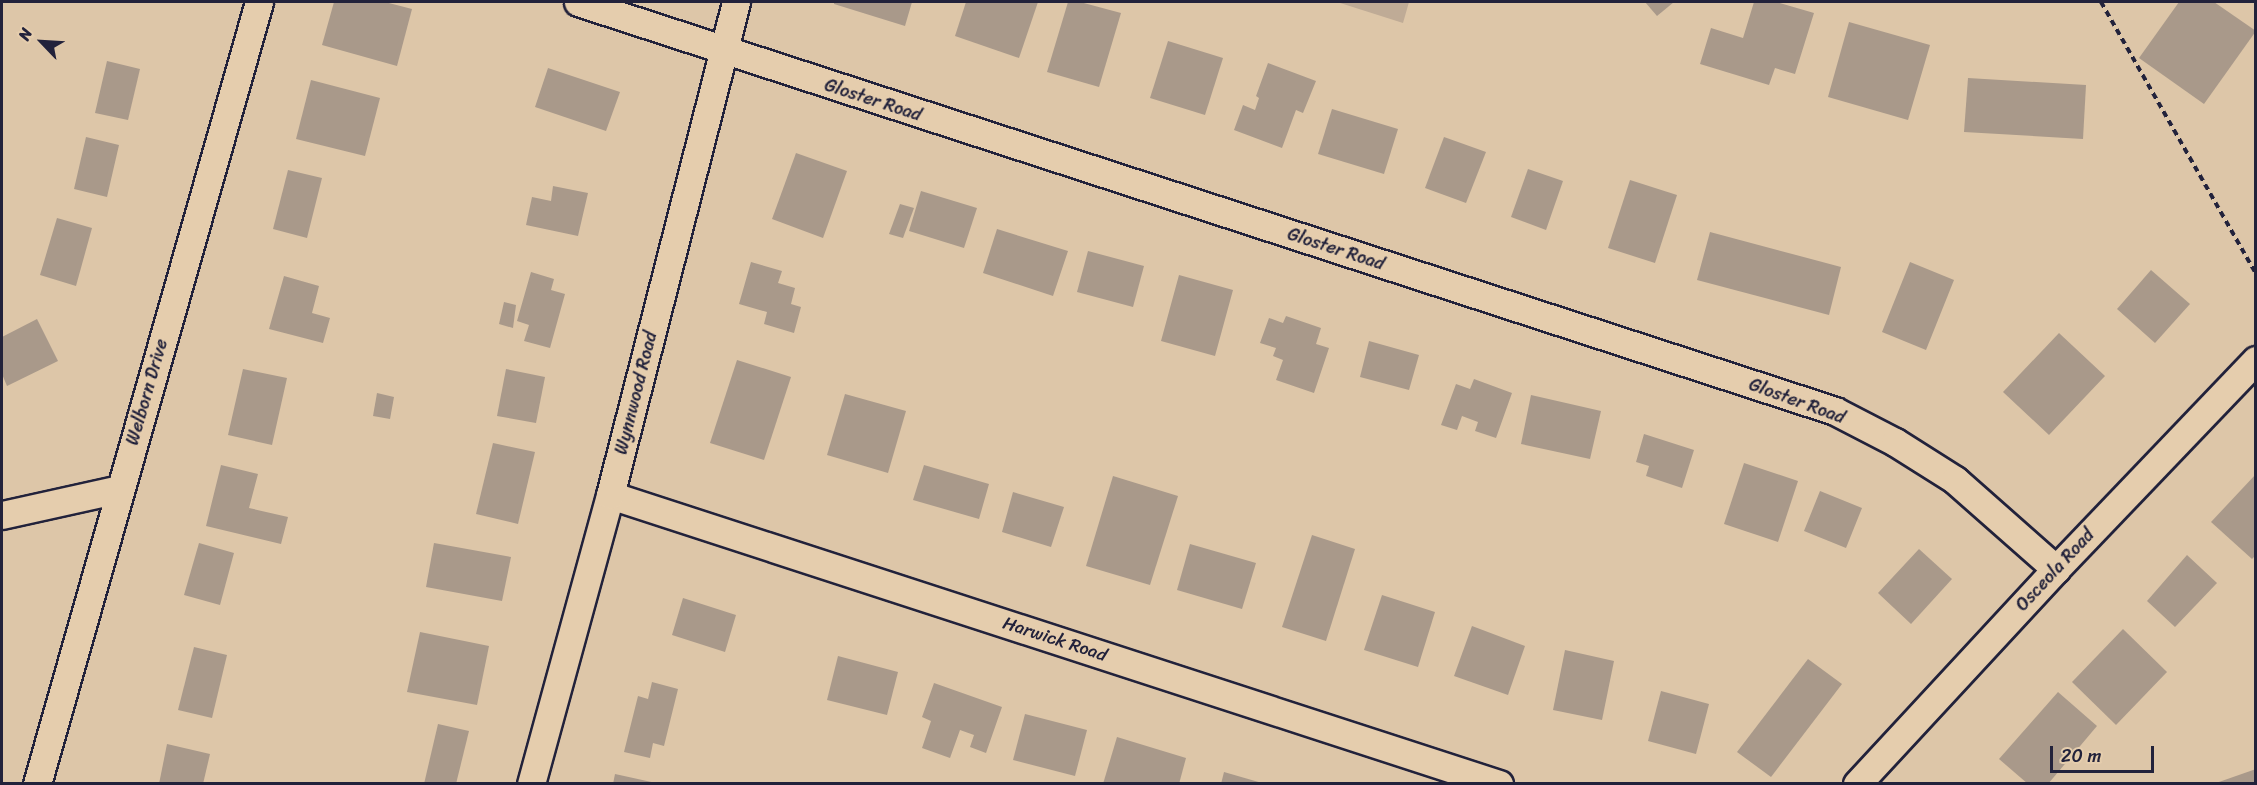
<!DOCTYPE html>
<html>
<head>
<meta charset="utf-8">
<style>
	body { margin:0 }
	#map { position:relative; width:2257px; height:785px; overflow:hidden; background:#ddc6a8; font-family:Sriracha,sans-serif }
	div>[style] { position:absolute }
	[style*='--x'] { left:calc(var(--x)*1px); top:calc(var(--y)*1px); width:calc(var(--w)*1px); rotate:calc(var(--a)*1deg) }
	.green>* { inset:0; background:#bfab96 }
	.building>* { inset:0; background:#a9998a }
	.path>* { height:4px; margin-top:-2px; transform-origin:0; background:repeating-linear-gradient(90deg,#22223b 0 6px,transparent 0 10.5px) }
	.roads { filter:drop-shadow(2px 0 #22223b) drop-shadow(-2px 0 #22223b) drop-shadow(0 2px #22223b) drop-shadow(0 -2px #22223b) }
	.minor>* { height:27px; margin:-13.5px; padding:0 13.5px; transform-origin:13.5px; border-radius:13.5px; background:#e5cdad }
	span { translate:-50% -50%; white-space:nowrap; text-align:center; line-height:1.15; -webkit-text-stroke:4.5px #e5cdad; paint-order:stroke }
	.street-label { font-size:18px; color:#22223b }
	.frame { position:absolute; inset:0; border:3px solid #22223b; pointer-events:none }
	.north { position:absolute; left:12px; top:12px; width:60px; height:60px; -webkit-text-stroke:4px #e5cdad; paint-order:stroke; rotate:295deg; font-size:16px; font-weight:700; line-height:24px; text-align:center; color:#22223b }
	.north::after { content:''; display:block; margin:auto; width:21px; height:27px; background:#22223b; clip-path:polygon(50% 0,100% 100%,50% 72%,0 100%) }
	.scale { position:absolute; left:2050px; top:746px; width:104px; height:27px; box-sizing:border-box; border:3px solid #22223b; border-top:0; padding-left:8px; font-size:18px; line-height:21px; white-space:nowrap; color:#22223b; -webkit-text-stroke:4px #e5cdad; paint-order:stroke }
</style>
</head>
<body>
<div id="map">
	<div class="green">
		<i style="clip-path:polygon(1337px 2px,1409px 2px,1403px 23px)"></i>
	</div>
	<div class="building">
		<i style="clip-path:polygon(334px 2px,385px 2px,412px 9px,397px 66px,322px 45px)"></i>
		<i style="clip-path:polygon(834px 2px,912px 2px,905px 26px,834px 4px)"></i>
		<i style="clip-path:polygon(966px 2px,1038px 2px,1019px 58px,955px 36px)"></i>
		<i style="clip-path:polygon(1068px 2px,1080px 2px,1121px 13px,1099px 87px,1047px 72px)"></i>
		<i style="clip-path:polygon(1645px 2px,1674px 2px,1657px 16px)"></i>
		<i style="clip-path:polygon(1754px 2px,1776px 2px,1814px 13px,1795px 74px,1775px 68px,1769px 85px,1700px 64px,1711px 28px,1743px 38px)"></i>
		<i style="clip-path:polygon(2179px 2px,2214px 2px,2256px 31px,2204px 104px,2139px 58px)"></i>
		<i style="clip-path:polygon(1849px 22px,1930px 45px,1908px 120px,1828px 97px)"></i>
		<i style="clip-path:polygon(1168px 41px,1223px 58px,1205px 115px,1150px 98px)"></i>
		<i style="clip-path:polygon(107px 61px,140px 69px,128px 120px,95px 113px)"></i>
		<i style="clip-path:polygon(1268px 63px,1316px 81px,1303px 113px,1296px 110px,1282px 148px,1234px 130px,1243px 105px,1255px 110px,1259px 98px,1256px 96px)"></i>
		<i style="clip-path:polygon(548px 68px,620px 92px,606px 131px,535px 107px)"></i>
		<i style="clip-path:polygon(1968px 78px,2086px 85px,2083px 139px,1964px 132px)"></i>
		<i style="clip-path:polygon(311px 80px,380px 98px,365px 156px,296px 139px)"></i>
		<i style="clip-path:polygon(1332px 109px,1398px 129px,1384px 174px,1318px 154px)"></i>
		<i style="clip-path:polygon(86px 137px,119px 145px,107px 197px,74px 189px)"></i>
		<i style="clip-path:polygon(1444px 137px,1486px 152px,1466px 203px,1425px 188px)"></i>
		<i style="clip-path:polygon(796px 153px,847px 171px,823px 238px,772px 219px)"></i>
		<i style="clip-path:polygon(1528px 169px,1563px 181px,1546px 230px,1511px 217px)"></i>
		<i style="clip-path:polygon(288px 170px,322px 178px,307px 238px,273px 229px)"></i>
		<i style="clip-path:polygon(1630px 180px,1677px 195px,1655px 263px,1608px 248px)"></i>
		<i style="clip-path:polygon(553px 186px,588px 193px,578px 236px,526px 225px,532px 197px,551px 201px)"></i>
		<i style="clip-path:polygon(921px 191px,977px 208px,964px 248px,909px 231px)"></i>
		<i style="clip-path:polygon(900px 204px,914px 208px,903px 238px,889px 234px)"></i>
		<i style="clip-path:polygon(57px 218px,92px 228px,76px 286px,40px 275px)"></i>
		<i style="clip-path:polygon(997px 229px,1068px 251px,1053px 296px,983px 273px)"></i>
		<i style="clip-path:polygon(1710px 232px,1841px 267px,1829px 315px,1697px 280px)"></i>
		<i style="clip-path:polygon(1088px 251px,1144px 266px,1133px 307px,1077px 292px)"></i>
		<i style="clip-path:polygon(751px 262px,782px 271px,778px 283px,795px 288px,791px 304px,801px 307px,794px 333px,764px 324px,767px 312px,739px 304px)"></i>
		<i style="clip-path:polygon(1910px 262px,1954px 280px,1926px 350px,1882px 332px)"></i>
		<i style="clip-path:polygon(2151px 270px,2190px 304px,2155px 343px,2117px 309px)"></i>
		<i style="clip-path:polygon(531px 272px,554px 279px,551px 290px,565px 294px,550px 348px,524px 341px,529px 325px,517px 321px)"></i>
		<i style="clip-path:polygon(1179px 275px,1233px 290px,1215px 356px,1161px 341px)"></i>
		<i style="clip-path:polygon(284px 276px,319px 286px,312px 313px,330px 318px,323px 343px,269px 329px)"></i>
		<i style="clip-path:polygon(504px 302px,516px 305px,513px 328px,499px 324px)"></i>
		<i style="clip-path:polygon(1286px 316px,1321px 328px,1316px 344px,1329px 348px,1314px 393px,1276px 380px,1283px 360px,1273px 356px,1276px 348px,1260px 343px,1269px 318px,1283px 323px)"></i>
		<i style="clip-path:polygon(37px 319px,58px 361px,7px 386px,2px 374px,2px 337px)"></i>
		<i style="clip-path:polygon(2059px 333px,2105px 376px,2049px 435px,2003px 392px)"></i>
		<i style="clip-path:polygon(1369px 341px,1419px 355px,1409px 390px,1360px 377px)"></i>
		<i style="clip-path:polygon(737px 360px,791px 377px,764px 460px,710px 443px)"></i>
		<i style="clip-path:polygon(243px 369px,287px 378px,272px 445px,228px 435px)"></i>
		<i style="clip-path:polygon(506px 369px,545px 377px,536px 423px,497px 416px)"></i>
		<i style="clip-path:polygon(1474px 379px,1512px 393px,1496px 438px,1475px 431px,1478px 422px,1462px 416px,1457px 430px,1441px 425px,1456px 384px,1470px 389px)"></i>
		<i style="clip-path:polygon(377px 393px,394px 397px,390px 419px,373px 416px)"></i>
		<i style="clip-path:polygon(845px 394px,906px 411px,888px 473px,827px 455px)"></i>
		<i style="clip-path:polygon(1531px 395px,1601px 411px,1590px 459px,1521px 444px)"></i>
		<i style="clip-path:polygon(1644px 434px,1694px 450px,1682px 488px,1646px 476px,1649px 466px,1636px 462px)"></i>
		<i style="clip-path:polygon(493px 443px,535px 452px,518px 524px,476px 514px)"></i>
		<i style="clip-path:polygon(1744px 463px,1798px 481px,1778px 542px,1724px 524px)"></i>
		<i style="clip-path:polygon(221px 465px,258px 474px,249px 508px,288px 517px,281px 544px,206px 526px)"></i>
		<i style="clip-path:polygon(924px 465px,989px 484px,979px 519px,913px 500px)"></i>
		<i style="clip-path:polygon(2256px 474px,2256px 555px,2252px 559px,2211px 522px)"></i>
		<i style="clip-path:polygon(1113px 476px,1178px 496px,1150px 585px,1086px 566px)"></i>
		<i style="clip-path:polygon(1820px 491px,1862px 508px,1846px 548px,1804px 531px)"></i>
		<i style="clip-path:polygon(1013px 492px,1064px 507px,1051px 547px,1002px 532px)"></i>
		<i style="clip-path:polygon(1312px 535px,1355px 549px,1326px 641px,1282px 627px)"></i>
		<i style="clip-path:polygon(199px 543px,234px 553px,220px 605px,184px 595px)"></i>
		<i style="clip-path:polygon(434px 543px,511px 557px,502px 601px,426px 587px)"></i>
		<i style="clip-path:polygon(1190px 544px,1256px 563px,1242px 609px,1177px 590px)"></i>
		<i style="clip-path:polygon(1919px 549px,1952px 579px,1911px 624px,1878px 593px)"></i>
		<i style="clip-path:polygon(2187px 555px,2217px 583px,2175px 627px,2147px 601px)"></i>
		<i style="clip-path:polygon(1382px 595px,1435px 612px,1418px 667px,1364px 650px)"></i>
		<i style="clip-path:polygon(683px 598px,736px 615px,725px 652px,672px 635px)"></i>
		<i style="clip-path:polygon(1472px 626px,1525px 646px,1508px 695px,1454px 676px)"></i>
		<i style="clip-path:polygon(2123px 629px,2167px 672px,2116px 725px,2072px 682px)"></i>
		<i style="clip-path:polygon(420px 632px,489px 646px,477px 705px,407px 692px)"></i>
		<i style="clip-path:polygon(194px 647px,227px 655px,212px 718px,178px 710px)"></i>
		<i style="clip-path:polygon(1565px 650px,1614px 661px,1602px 720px,1553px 710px)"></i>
		<i style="clip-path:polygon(838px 656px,898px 672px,887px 715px,827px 700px)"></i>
		<i style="clip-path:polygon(1808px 659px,1842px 684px,1771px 777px,1737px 752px)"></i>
		<i style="clip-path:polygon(652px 682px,678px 689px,664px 746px,653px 743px,650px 758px,624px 752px,638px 696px,648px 699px)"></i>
		<i style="clip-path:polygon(934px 683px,1002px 707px,986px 753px,970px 747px,974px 735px,960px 730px,950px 758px,922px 748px,931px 721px,922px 717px)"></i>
		<i style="clip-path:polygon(1661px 691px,1709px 704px,1696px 754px,1648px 741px)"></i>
		<i style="clip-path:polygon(2058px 692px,2097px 726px,2048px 784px,2028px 784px,1999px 759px)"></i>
		<i style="clip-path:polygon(1025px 714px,1087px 730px,1075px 776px,1013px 760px)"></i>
		<i style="clip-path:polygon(438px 724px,469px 731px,456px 784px,424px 784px)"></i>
		<i style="clip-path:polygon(1117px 737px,1186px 758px,1179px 784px,1103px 784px)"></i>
		<i style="clip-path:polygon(167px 744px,210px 754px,203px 784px,159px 784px)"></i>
		<i style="clip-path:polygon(2256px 769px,2256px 784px,2216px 784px,2216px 783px)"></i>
		<i style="clip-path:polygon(1224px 772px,1262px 783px,1261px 784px,1221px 784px)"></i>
		<i style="clip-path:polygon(615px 774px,656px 783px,656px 784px,613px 784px)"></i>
	</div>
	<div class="path">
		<i style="--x:2101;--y:2;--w:313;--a:60.3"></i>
	</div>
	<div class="roads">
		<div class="minor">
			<i style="--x:578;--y:2;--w:1322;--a:18.02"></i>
			<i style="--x:1835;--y:411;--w:68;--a:27.3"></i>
			<i style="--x:1895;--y:442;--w:71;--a:32.3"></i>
			<i style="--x:1955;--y:480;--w:135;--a:41.4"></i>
			<i style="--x:610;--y:495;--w:935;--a:18.01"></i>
			<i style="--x:2;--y:515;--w:120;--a:-12.5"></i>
			<i style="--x:37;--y:784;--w:813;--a:-74.15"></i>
			<i style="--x:531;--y:784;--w:300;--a:-74.7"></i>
			<i style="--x:610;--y:495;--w:509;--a:-75.66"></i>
			<i style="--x:1857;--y:784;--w:293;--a:-47.2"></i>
			<i style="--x:2056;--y:569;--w:289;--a:-46.3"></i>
		</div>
	</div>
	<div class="street-label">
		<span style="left:873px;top:100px;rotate:18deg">Gloster Road</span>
		<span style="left:1336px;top:249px;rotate:18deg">Gloster Road</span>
		<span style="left:147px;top:392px;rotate:-74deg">Welborn Drive</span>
		<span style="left:636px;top:393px;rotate:-76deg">Wynnwood Road</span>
		<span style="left:1797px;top:401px;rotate:20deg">Gloster Road</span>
		<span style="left:2055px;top:570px;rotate:-47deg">Osceola Road</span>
		<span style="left:1055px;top:639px;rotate:18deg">Harwick Road</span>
	</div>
	<div class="frame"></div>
	<div class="north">N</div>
	<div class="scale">20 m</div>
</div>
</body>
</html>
